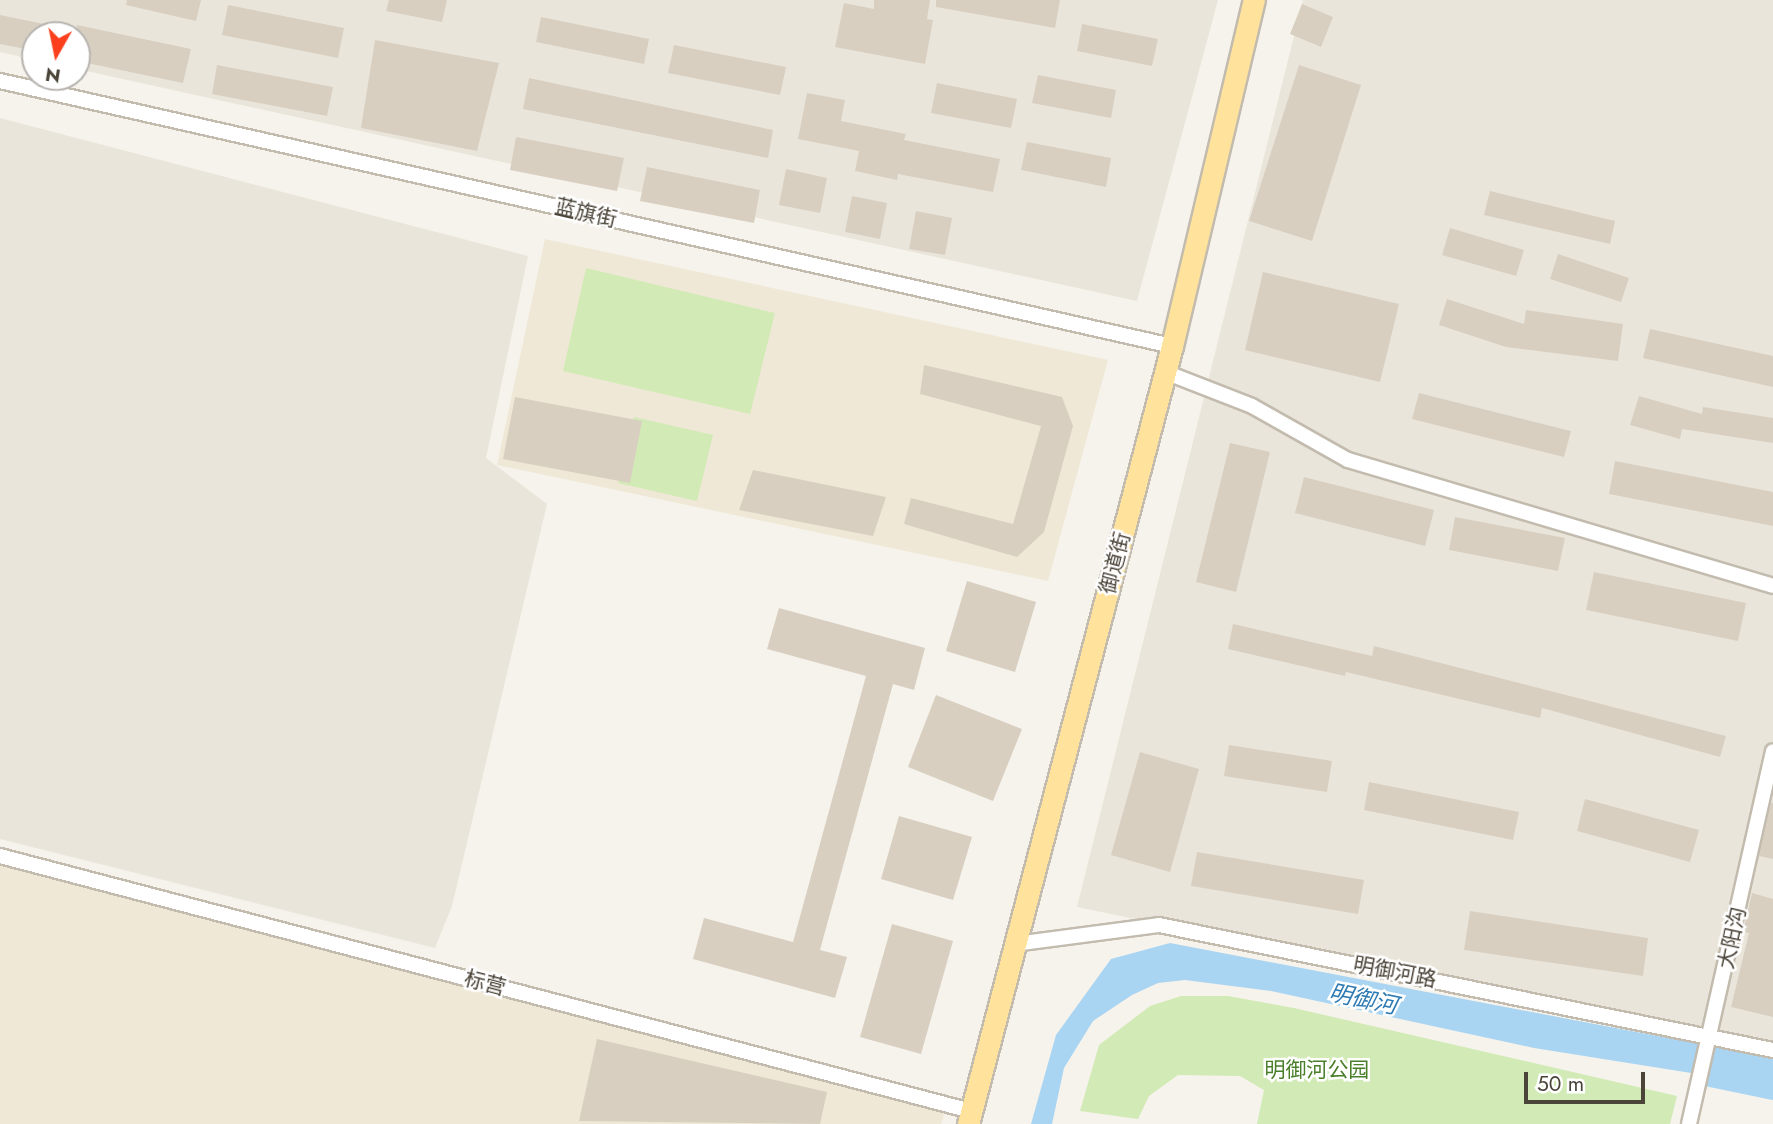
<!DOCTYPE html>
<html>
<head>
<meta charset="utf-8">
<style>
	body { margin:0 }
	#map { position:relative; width:1773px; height:1124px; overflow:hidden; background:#f6f3ec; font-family:Jost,"Noto Sans SC",sans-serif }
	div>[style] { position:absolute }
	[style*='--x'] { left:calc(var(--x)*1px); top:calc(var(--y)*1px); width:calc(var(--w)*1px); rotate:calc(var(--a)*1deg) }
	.residential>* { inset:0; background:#eae5da }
	.education>* { inset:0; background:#efe8d6 }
	.green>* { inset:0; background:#d2eab5 }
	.water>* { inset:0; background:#a9d4f2 }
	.river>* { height:28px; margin:-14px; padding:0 14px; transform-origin:14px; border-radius:14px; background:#a9d4f2 }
	.building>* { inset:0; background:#d8cfc1 }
	.roads { filter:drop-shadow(2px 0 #c2bbae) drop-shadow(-2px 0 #c2bbae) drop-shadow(0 2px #c2bbae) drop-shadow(0 -2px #c2bbae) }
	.minor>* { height:14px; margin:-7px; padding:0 7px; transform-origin:7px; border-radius:7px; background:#fff }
	.primary>* { height:21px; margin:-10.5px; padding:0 10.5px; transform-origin:10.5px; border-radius:10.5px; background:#ffe39c }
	span { translate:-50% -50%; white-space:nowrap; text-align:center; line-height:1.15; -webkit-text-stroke:5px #fff; paint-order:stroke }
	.street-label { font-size:21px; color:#4b4439 }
	.park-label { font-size:21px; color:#4a7f2a }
	.water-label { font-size:23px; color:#2e7ab2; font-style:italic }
	.north { position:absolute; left:21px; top:21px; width:70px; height:70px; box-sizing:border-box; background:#fff; border:2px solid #b7b4b0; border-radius:50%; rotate:189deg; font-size:19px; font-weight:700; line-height:28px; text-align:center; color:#4b4439 }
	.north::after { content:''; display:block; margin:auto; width:24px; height:32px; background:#fc3f1d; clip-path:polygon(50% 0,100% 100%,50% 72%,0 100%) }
	.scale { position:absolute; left:1524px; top:1072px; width:121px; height:32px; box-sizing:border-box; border:4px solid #4b4439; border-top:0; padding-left:9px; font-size:21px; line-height:24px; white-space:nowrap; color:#4b4439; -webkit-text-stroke:5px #fff; paint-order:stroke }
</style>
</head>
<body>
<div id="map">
	<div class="residential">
		<i style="clip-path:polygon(0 0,1218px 0,1137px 301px,77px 69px,77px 35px,35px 35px,35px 60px,0 52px)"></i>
		<i style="clip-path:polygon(1303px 0,1773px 0,1773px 1050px,1077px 907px)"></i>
		<i style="clip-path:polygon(0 118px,528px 256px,486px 458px,547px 504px,452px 906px,435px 948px,0 839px)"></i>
	</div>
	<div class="education">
		<i style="clip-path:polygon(545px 239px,1108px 360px,1048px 581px,497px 465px)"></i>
		<i style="clip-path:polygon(0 857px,945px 1111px,941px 1124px,0 1124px)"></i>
	</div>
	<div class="green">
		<i style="clip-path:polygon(586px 268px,775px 313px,750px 414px,563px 371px)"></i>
		<i style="clip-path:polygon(634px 417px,713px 435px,697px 501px,618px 483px)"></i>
		<i style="clip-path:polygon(1181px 996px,1228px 996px,1294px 1008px,1677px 1096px,1670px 1124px,1257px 1124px,1264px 1090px,1240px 1076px,1178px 1075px,1149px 1096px,1138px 1119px,1080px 1111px,1099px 1045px,1150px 1006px)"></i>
	</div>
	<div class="water">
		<i style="clip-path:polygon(1170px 943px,1773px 1058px,1773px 1086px,1534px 1048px,1271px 991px,1185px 980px,1158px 983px,1132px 995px,1093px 1021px,1064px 1068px,1052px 1124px,1031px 1124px,1056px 1035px,1111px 959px)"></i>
	</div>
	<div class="river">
		<i style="--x:1711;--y:1073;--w:63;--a:11.8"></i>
	</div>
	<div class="building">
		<i style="clip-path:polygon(127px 0,201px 0,196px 21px,126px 5px)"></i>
		<i style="clip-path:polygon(389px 0,447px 0,442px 22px,386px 11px)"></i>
		<i style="clip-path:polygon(874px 0,930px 0,927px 19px,933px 20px,925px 64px,835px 47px,844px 3px,874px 9px)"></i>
		<i style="clip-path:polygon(936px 0,1060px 0,1055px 28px,936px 7px)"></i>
		<i style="clip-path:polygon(1302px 4px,1333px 17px,1321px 47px,1290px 34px)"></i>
		<i style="clip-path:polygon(228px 5px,344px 28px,338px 58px,222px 35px)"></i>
		<i style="clip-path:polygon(0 15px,68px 29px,67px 35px,35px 35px,35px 51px,0 44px)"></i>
		<i style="clip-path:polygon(541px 17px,649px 39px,644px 64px,536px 42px)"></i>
		<i style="clip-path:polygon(1082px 24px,1158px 39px,1152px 66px,1077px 51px)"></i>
		<i style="clip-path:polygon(77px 25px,191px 49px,183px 83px,77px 61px)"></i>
		<i style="clip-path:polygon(375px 40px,499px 63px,477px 151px,361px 128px)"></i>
		<i style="clip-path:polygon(674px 45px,786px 67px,780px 95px,668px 73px)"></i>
		<i style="clip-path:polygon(217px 65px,333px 87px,327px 116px,212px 94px)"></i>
		<i style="clip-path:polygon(1299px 65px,1361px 85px,1312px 241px,1249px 221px)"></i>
		<i style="clip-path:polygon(1038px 75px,1116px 90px,1111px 118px,1032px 103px)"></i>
		<i style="clip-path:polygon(529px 78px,773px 130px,768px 158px,523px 109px)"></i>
		<i style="clip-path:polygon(937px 83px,1017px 99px,1011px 128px,931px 113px)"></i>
		<i style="clip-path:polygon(807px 93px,845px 100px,841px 121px,906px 134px,904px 140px,1000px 159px,993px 192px,898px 174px,897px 180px,855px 171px,859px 151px,798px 139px)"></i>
		<i style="clip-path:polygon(516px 137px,624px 158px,617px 191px,510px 170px)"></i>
		<i style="clip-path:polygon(1027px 142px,1111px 158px,1106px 187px,1021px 170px)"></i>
		<i style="clip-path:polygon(647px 167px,760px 190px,754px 223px,640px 201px)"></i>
		<i style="clip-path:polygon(786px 169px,827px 178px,820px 213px,779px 205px)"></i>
		<i style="clip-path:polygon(1490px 191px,1615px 221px,1610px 244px,1484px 215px)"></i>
		<i style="clip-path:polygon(852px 196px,887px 203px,880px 239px,845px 232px)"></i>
		<i style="clip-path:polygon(916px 211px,952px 218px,945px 255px,909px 249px)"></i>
		<i style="clip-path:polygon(1450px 228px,1524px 250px,1516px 276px,1442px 255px)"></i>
		<i style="clip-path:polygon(1558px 254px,1629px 278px,1621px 302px,1550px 279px)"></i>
		<i style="clip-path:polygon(1263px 272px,1399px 304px,1380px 382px,1245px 350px)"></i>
		<i style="clip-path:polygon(1447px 299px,1524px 324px,1526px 310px,1623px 324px,1618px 361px,1506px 347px,1439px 325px)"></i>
		<i style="clip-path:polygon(1650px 329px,1773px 356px,1773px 387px,1643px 358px)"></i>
		<i style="clip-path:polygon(924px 365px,1062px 397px,1073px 426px,1044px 532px,1017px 557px,904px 524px,911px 498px,1013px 524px,1041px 426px,920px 394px)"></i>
		<i style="clip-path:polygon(1419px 393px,1571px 431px,1564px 457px,1412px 419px)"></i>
		<i style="clip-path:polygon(1639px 396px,1702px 414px,1703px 407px,1773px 418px,1773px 443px,1682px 429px,1680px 439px,1630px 425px)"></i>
		<i style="clip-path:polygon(515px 397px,642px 421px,630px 483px,503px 459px)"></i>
		<i style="clip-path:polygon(1230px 443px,1270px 452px,1236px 592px,1196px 582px)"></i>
		<i style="clip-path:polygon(1615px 461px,1773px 492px,1773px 526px,1609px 494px)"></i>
		<i style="clip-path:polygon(753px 470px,886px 497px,873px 536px,739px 510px)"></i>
		<i style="clip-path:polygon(1304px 477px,1434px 510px,1425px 546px,1295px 513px)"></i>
		<i style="clip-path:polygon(1455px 517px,1565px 538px,1558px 571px,1449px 550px)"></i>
		<i style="clip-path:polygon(1594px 572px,1746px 603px,1738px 641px,1586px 610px)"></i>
		<i style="clip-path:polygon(967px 581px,1036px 602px,1015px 672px,946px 651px)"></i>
		<i style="clip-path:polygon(779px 608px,925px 648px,914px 690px,893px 684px,820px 950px,847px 957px,835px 998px,693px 959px,704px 918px,793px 942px,866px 676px,767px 649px)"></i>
		<i style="clip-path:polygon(1233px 624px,1372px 656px,1374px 646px,1726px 736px,1720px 757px,1542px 708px,1540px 718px,1346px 672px,1345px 676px,1228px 649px)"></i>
		<i style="clip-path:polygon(936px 695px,1022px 729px,993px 801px,908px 767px)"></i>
		<i style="clip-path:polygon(1229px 745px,1332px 761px,1327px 792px,1224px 776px)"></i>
		<i style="clip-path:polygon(1140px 752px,1199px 769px,1170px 872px,1111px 855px)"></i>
		<i style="clip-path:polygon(1369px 782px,1519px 812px,1513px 840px,1364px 810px)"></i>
		<i style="clip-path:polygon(1585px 799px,1699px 830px,1690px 862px,1577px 831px)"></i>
		<i style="clip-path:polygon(1771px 803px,1773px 803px,1773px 859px,1759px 856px)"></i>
		<i style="clip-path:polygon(899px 816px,972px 837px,953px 900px,881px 879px)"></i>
		<i style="clip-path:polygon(1197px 852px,1364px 880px,1358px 914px,1191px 886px)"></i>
		<i style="clip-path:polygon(1752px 893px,1773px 899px,1773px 1017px,1731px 1007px,1749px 933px,1743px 932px)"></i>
		<i style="clip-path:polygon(1470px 911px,1648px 938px,1643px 976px,1464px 950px)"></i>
		<i style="clip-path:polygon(892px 924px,953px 941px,921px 1054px,860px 1037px)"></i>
		<i style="clip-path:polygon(597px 1039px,827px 1092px,820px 1124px,579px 1121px)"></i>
	</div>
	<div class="roads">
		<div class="minor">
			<i style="--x:0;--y:81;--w:1202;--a:12.74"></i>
			<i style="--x:1165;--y:372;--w:93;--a:21.3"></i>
			<i style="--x:1252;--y:406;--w:110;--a:29.4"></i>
			<i style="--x:1348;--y:460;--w:443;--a:16.5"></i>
			<i style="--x:0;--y:856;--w:1004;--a:14.71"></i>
			<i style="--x:1015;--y:944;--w:145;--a:-7.5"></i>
			<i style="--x:1159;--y:925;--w:627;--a:11.51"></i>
			<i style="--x:1689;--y:1124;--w:382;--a:-77.3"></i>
		</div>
		<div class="primary">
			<i style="--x:968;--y:1124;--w:804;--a:-75.31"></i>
			<i style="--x:1172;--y:346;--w:356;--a:-76.7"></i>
		</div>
	</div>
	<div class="street-label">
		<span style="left:586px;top:213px;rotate:13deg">蓝旗街</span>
		<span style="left:1115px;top:563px;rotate:-75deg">御道街</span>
		<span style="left:1732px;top:938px;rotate:-78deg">大阳沟</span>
		<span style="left:1395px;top:972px;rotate:11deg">明御河路</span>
		<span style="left:485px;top:983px;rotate:15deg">标营</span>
	</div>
	<div class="park-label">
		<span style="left:1317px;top:1070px">明御河公园</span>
	</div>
	<div class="water-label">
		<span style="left:1363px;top:999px;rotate:12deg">明御河</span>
	</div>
	<div class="north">N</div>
	<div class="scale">50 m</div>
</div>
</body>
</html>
